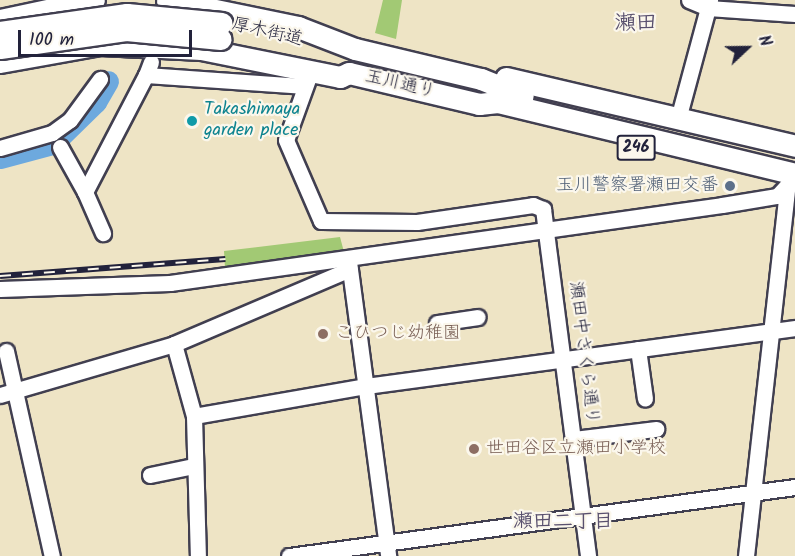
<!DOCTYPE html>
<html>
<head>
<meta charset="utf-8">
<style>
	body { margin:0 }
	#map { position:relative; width:795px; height:556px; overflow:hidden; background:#eee4c5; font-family:Kalam,"Klee One",sans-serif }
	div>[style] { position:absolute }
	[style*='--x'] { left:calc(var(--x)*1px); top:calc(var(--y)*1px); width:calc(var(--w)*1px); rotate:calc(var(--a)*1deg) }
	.green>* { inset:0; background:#a2c974 }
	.river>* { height:21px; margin:-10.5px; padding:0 10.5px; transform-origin:10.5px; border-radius:10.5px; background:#6da9de }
	.roads { filter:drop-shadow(2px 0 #413f50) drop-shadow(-2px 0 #413f50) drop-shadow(0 2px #413f50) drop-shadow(0 -2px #413f50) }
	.minor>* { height:15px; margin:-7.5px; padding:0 7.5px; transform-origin:7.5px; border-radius:7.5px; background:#fff }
	.highway>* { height:21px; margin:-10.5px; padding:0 10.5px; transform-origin:10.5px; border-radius:10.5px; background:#fff }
	.rail>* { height:6px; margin-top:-3px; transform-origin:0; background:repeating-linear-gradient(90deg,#fbf7ec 0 11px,#22223b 0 22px); box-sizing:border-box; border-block:2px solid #22223b }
	.bridges { filter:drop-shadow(2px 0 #413f50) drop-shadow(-2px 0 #413f50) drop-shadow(0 2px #413f50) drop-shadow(0 -2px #413f50) }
	.highway-bridge>* { height:21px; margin:-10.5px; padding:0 10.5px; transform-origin:10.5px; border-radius:10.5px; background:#fff }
	.dots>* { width:16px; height:16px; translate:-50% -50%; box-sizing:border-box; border:3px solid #fbf7ec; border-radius:50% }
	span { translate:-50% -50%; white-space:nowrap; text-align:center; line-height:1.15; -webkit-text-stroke:4.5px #fbf7ec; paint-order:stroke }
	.shield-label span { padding:2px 4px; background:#fbf7ec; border:2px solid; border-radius:4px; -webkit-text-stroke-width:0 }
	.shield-label { font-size:16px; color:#22223b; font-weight:700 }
	.street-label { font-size:18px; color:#22223b }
	.culture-label { font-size:18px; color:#0d838f }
	.left { translate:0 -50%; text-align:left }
	.service-label { font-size:18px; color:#4e5e75 }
	.right { translate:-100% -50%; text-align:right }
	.education-label { font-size:18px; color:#785e54 }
	.neighbourhood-label { font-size:20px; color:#59506e; font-weight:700 }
	.quarter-label { font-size:21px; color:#59506e; font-weight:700 }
	.north { position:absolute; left:717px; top:18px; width:60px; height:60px; -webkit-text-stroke:4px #fbf7ec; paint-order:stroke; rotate:68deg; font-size:16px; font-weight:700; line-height:24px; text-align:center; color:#22223b }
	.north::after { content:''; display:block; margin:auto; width:21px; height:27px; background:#22223b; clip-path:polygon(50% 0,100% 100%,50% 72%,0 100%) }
	.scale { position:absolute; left:18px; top:30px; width:174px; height:27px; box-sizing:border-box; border:3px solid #22223b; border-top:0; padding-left:8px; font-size:18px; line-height:21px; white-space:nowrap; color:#22223b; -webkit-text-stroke:4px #fbf7ec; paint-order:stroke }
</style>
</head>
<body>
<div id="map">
	<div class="green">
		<i style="clip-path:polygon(383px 0,402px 0,396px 39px,375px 33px)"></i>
		<i style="clip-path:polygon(340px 237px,344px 252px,225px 268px,224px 251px)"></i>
	</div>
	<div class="river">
		<i style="--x:0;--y:158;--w:55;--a:-14.8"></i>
		<i style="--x:53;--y:144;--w:60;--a:-44.3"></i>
		<i style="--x:96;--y:102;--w:24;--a:-60"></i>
	</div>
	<div class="roads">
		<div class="minor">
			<i style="--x:689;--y:0;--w:21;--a:23"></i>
			<i style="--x:708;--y:8;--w:87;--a:3.9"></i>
			<i style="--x:151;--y:62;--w:14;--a:111"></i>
			<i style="--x:146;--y:75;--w:156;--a:4"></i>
			<i style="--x:311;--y:71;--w:73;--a:109.9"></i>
			<i style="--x:286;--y:140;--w:88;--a:66.6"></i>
			<i style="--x:321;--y:221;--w:96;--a:0.6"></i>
			<i style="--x:417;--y:222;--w:117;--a:-8.3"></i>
			<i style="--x:533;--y:205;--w:11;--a:22"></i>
			<i style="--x:543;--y:209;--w:350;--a:82.6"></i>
			<i style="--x:678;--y:119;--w:123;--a:-74.9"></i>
			<i style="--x:60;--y:147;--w:51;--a:60.9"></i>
			<i style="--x:85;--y:192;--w:132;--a:-62.5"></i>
			<i style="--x:0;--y:148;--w:54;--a:-16.1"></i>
			<i style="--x:52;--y:133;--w:22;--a:-36"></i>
			<i style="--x:70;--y:120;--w:51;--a:-53.8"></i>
			<i style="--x:85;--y:192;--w:45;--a:66.3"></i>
			<i style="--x:349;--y:262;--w:297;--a:82.4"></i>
			<i style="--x:0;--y:289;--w:170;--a:-2"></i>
			<i style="--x:170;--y:283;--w:557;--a:-8.04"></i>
			<i style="--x:722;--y:205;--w:56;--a:-9.3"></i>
			<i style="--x:777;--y:196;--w:16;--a:-47"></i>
			<i style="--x:437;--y:323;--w:41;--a:-8.3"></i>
			<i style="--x:174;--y:344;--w:75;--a:74.5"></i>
			<i style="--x:194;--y:416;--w:140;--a:88.4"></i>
			<i style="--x:638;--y:349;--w:50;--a:82"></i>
			<i style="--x:6;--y:351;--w:210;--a:77.4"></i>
			<i style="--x:0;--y:395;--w:181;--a:-16.3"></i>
			<i style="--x:174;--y:344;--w:191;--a:-23.1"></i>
			<i style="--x:194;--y:416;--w:175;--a:-9.9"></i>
			<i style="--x:366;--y:386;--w:433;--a:-7.7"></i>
			<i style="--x:574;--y:439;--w:83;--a:-7"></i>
			<i style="--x:150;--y:475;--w:45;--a:-11.6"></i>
			<i style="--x:289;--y:556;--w:511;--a:-7.77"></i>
			<i style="--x:746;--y:556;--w:374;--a:-83.6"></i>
		</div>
		<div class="highway">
			<i style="--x:167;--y:0;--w:134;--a:11.6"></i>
			<i style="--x:298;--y:27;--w:61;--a:21.1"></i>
			<i style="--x:355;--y:49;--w:130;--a:13.4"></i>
			<i style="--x:481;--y:79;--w:45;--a:22"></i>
			<i style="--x:0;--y:20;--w:96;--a:-12"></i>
			<i style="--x:0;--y:62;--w:102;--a:-10.2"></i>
			<i style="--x:100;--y:44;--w:101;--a:2.8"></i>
			<i style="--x:201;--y:49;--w:142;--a:11.4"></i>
			<i style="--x:340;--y:77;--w:10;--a:-24"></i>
			<i style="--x:349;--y:73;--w:134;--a:13.4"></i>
			<i style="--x:479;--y:104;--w:19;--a:-6"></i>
			<i style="--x:498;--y:102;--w:306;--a:13.6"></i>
			<i style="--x:506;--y:78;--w:297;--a:13.2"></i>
		</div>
	</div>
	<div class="rail">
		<i style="--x:0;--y:276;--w:226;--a:-4.3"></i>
	</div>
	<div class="bridges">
		<div class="highway-bridge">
			<i style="--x:0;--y:32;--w:128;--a:-8.1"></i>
			<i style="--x:127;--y:14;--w:95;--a:5.4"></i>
			<i style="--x:0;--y:48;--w:127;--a:-8.1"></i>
			<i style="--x:126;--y:30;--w:95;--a:5.4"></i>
		</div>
	</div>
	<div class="dots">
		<i style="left:192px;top:121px;background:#0f9aa8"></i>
		<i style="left:730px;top:186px;background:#5c6f8a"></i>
		<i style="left:323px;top:334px;background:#8d6e63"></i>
		<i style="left:474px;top:449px;background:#8d6e63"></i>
	</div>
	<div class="shield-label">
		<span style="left:636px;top:148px">246</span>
	</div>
	<div class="street-label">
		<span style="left:267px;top:33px;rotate:13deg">厚木街道</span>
		<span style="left:400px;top:85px;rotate:13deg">玉川通り</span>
		<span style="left:583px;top:353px;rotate:83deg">瀬田中さくら通り</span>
	</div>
	<div class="culture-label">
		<span class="left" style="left:204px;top:121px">Takashimaya<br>garden place</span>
	</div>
	<div class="service-label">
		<span class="right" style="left:718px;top:186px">玉川警察署瀬田交番</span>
	</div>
	<div class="education-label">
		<span class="left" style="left:335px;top:334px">こひつじ幼稚園</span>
		<span class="left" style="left:486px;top:449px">世田谷区立瀬田小学校</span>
	</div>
	<div class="neighbourhood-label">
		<span style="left:563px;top:522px">瀬田二丁目</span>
	</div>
	<div class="quarter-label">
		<span style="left:636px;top:24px">瀬田</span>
	</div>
	<div class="north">N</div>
	<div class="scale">100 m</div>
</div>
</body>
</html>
